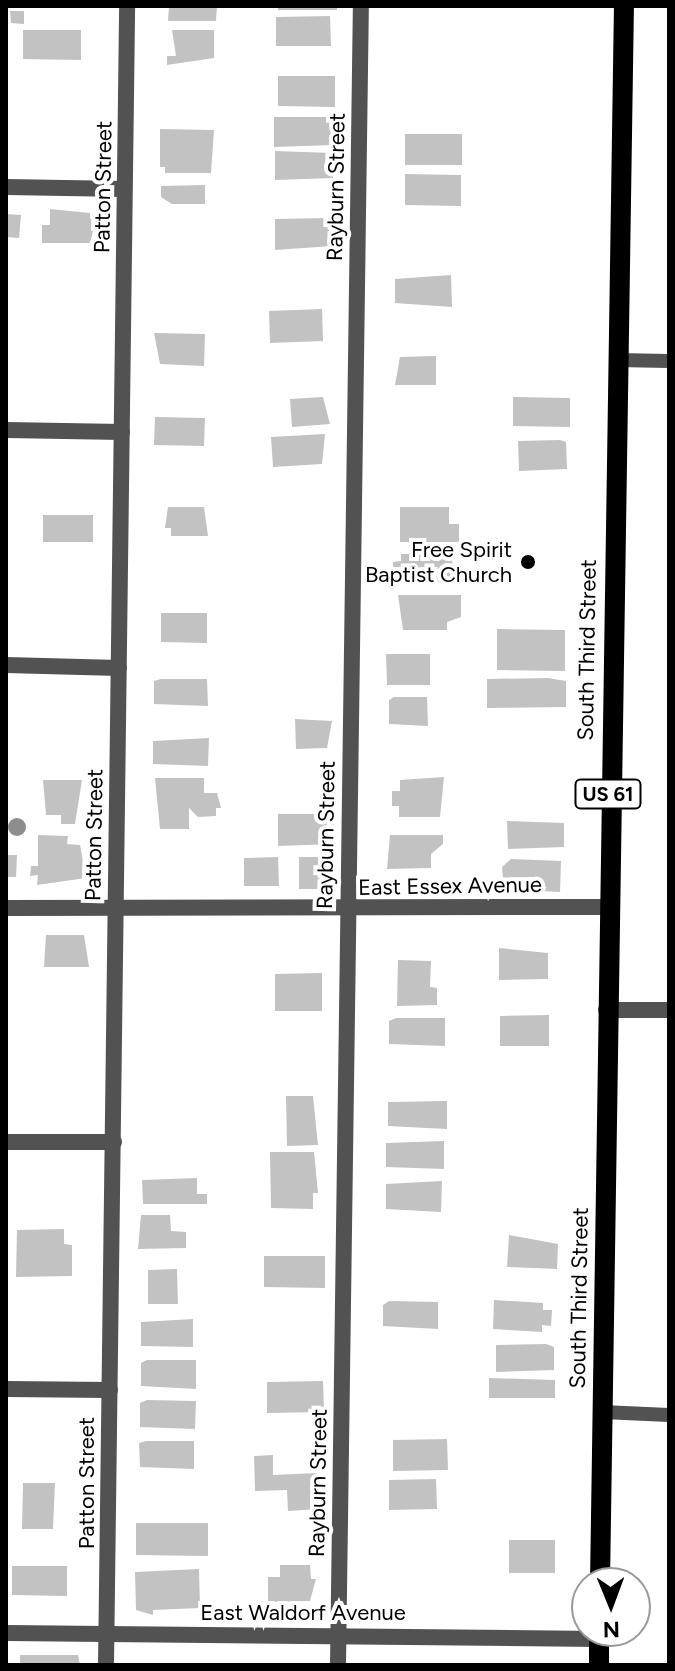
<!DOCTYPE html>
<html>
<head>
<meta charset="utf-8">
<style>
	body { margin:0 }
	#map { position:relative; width:675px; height:1671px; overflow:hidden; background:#fff; font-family:Figtree,sans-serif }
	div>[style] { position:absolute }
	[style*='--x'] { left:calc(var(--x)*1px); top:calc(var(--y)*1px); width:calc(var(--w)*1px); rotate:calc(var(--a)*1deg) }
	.building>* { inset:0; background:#c2c2c2 }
	.service>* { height:14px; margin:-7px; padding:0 7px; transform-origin:7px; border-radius:7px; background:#525252 }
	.minor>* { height:16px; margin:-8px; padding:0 8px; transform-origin:8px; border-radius:8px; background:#525252 }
	.primary>* { height:20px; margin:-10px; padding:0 10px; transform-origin:10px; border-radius:10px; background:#000 }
	.trees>* { width:18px; height:18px; margin:-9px; border-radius:50%; background:#8d8d8d }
	.dots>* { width:22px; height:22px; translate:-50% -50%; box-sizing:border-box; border:4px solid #fff; border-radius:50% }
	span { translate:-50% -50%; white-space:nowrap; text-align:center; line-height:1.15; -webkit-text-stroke:8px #fff; paint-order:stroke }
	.shield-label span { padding:2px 6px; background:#fff; border:2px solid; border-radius:6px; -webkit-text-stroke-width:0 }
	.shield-label { font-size:20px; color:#000; font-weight:700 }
	.street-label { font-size:22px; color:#000 }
	.poi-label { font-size:22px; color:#000 }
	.right { translate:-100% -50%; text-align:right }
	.frame { position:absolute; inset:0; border:8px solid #000; pointer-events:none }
	.north { position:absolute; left:571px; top:1567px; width:80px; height:80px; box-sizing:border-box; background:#fff; border:2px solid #999; border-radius:50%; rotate:179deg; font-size:22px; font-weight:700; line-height:32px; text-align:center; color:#000 }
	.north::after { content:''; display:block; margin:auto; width:28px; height:36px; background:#000; clip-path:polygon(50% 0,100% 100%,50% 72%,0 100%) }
</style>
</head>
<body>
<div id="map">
	<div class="building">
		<i style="clip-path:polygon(169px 6px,217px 6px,216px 21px,168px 21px)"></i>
		<i style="clip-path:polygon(278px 6px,337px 6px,337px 10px,278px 10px)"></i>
		<i style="clip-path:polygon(10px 11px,24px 11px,24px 24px,11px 23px)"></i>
		<i style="clip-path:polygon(330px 16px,331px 46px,276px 46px,276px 17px)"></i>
		<i style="clip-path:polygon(23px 30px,81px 30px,81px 60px,23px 59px)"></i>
		<i style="clip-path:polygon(172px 30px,214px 30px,214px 58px,167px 65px,167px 56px,176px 56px)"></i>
		<i style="clip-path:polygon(278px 76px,335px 76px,335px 107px,278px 106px)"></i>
		<i style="clip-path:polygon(274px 117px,328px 117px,334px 120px,334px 145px,274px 147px)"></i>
		<i style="clip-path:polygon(160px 129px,214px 130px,211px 173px,165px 173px,165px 167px,160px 167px)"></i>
		<i style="clip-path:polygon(405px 134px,462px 134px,462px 165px,405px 165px)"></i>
		<i style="clip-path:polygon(275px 151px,333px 153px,333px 178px,275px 180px)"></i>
		<i style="clip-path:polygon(405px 174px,461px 175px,461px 206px,405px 205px)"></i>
		<i style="clip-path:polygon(205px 185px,205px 204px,172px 204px,161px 197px,161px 186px)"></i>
		<i style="clip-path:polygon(50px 209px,90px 213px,90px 219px,96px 219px,90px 243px,42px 243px,42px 225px,50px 225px)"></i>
		<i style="clip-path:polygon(6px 214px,21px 215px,19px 238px,6px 237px)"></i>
		<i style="clip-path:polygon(327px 218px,332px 221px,332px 246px,275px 250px,275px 219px)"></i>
		<i style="clip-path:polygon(451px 275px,452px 307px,395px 303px,395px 279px)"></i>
		<i style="clip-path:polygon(322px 309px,323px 341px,270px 343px,269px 311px)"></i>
		<i style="clip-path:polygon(154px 333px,205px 334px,204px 366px,160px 364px)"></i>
		<i style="clip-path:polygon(436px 356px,436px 385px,395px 385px,400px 357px)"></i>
		<i style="clip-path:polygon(323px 397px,330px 424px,292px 427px,290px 399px)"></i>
		<i style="clip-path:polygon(513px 397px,570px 398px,570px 427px,513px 426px)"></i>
		<i style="clip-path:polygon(155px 417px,205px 418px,204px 446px,154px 445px)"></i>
		<i style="clip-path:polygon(325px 434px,322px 464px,273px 467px,271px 437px)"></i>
		<i style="clip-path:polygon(560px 440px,566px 442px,567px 469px,519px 471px,518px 441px)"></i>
		<i style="clip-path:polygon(168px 507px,204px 507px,208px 536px,171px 536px,171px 528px,165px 528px)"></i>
		<i style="clip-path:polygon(400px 507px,449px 507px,449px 524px,459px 524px,459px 542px,400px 542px)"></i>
		<i style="clip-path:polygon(43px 515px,93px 515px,93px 542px,43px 542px)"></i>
		<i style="clip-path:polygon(401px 554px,450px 554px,455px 573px,450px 573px,450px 582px,400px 583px,401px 574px,393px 574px,393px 562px,401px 561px)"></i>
		<i style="clip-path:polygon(398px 595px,461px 595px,461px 617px,447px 622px,447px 630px,403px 630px)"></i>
		<i style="clip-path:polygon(161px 613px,207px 613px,207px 643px,161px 642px)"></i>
		<i style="clip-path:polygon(497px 629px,565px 630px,565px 671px,497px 670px)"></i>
		<i style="clip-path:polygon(386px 654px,430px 654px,430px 685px,387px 685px)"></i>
		<i style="clip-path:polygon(548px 678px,566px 681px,566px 707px,487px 708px,487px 679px)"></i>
		<i style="clip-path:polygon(161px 679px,207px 679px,208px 706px,154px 704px,154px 681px)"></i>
		<i style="clip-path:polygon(394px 697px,427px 697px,428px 726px,389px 724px,389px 700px)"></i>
		<i style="clip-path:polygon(295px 719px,332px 721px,327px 748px,296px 749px)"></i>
		<i style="clip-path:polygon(209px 738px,208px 766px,153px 764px,153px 741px)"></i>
		<i style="clip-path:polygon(444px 777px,440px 817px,399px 817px,399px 806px,392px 806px,392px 791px,400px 791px,400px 780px)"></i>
		<i style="clip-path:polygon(155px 778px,204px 778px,204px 793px,217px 793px,221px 808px,216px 808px,216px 816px,198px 817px,189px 808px,189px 829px,160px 829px)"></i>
		<i style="clip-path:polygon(43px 780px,82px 780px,75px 824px,61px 824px,61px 815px,46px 815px)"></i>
		<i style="clip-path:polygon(278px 814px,328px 814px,334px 818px,334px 844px,278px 846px)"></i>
		<i style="clip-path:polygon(507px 821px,564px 823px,564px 847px,508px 849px)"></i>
		<i style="clip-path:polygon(38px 835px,68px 836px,67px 844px,80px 845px,86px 878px,37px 885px,38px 875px,30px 876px,31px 866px,38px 866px)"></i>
		<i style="clip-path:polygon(390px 835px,443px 835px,443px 844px,431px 854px,431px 868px,387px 869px)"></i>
		<i style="clip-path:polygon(6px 855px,17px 855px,16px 877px,6px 877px)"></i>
		<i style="clip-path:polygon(278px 857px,279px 886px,244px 886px,244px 858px)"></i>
		<i style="clip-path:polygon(299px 857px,327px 857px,327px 866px,333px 866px,333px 881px,327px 881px,327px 889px,299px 889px)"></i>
		<i style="clip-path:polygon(511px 859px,561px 861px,560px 892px,504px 889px,502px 867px)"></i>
		<i style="clip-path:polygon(46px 935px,84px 935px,89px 967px,44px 967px)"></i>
		<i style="clip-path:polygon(499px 948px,548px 953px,548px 979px,499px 980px)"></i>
		<i style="clip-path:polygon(398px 960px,431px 961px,430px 987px,437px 988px,437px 1005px,397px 1006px)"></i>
		<i style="clip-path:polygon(322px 973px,322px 1011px,275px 1011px,275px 974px)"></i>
		<i style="clip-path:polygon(549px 1015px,549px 1046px,500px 1046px,500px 1016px)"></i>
		<i style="clip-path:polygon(396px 1018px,445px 1018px,445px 1046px,389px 1044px,389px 1021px)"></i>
		<i style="clip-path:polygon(286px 1096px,313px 1096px,318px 1145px,287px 1146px)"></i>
		<i style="clip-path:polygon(447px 1101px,447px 1129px,388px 1126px,388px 1102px)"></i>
		<i style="clip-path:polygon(444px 1141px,444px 1169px,386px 1167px,386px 1143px)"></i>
		<i style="clip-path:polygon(270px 1152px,314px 1152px,318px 1193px,313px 1193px,313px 1209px,271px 1208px)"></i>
		<i style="clip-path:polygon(197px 1178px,197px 1194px,207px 1194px,207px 1204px,143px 1204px,142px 1180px)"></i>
		<i style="clip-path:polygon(442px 1181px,441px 1212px,386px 1209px,386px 1184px)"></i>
		<i style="clip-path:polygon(141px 1215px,170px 1215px,171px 1231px,186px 1232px,186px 1248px,138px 1249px)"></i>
		<i style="clip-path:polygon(64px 1229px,64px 1244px,72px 1245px,72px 1276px,16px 1277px,17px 1230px)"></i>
		<i style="clip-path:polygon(509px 1235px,558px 1244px,557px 1269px,507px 1267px)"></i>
		<i style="clip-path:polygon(264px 1256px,325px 1256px,325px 1288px,264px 1287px)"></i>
		<i style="clip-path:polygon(177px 1269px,178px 1304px,148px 1304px,148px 1270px)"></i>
		<i style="clip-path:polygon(494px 1300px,543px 1303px,543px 1310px,552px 1310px,551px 1326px,542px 1325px,542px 1332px,493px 1329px)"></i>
		<i style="clip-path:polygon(389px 1301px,438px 1302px,438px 1329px,383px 1326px,383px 1305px)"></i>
		<i style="clip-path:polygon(193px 1319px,193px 1347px,141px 1346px,141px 1322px)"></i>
		<i style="clip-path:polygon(546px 1344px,554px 1347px,554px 1370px,496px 1372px,496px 1345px)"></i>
		<i style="clip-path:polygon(147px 1360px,196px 1360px,196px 1389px,141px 1386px,141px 1363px)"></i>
		<i style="clip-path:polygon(489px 1378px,555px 1380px,555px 1398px,489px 1398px)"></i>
		<i style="clip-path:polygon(323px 1381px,324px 1412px,267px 1413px,267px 1382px)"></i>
		<i style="clip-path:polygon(147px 1400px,196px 1401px,195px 1429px,140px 1427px,140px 1403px)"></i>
		<i style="clip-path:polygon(447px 1439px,448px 1470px,393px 1471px,393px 1440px)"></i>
		<i style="clip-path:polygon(146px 1441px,194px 1441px,194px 1469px,140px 1467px,139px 1443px)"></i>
		<i style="clip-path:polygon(273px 1455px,273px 1475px,317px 1473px,319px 1509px,288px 1511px,287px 1490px,255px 1491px,254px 1456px)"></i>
		<i style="clip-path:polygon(436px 1479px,437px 1509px,389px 1510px,389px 1480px)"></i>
		<i style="clip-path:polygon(23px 1483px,55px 1483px,53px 1529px,22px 1529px)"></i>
		<i style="clip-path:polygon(136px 1523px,208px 1523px,208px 1556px,136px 1555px)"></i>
		<i style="clip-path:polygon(509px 1540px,555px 1540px,555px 1573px,509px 1573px)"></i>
		<i style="clip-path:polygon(280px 1565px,310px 1565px,311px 1579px,316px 1579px,310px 1601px,268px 1602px,268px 1577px,280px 1577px)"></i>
		<i style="clip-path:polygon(12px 1566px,67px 1566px,67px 1596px,12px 1595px)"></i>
		<i style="clip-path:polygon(199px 1569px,200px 1608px,153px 1610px,153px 1615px,136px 1610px,135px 1572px)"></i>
		<i style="clip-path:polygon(20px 1655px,78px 1655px,80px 1665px,20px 1665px)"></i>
	</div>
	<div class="service">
		<i style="--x:617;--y:360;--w:52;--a:1.1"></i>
		<i style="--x:602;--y:1412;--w:67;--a:2.6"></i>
	</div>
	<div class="minor">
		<i style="--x:6;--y:187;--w:118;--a:1"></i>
		<i style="--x:6;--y:430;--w:116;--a:1"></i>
		<i style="--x:6;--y:665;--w:113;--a:1.5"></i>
		<i style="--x:6;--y:908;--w:600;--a:-0.1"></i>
		<i style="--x:606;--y:1010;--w:63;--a:0"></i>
		<i style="--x:6;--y:1142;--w:108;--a:0"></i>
		<i style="--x:6;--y:1389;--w:104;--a:0.6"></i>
		<i style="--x:6;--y:1633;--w:593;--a:0.58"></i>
		<i style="--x:106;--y:1665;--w:1659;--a:-89.27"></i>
		<i style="--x:338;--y:1665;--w:1659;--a:-89.21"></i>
	</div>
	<div class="primary">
		<i style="--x:600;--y:1583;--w:1577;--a:-89.13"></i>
		<i style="--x:599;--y:1631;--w:34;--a:90"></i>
	</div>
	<div class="trees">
		<i style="left:17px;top:827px"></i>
	</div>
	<div class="dots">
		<i style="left:528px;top:562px;background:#000"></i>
	</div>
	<div class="shield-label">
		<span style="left:608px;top:794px">US 61</span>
	</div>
	<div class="street-label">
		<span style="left:103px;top:187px;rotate:-89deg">Patton Street</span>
		<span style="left:336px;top:187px;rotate:-89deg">Rayburn Street</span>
		<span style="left:587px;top:650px;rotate:-89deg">South Third Street</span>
		<span style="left:94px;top:835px;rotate:-89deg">Patton Street</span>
		<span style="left:326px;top:835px;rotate:-89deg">Rayburn Street</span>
		<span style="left:450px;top:886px;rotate:-1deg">East Essex Avenue</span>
		<span style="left:579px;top:1298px;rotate:-89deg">South Third Street</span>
		<span style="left:87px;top:1483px;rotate:-90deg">Patton Street</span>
		<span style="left:318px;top:1483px;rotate:-89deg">Rayburn Street</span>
		<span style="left:303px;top:1613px">East Waldorf Avenue</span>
	</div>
	<div class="poi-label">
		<span class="right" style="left:512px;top:562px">Free Spirit<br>Baptist Church</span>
	</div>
	<div class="frame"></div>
	<div class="north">N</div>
</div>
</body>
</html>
